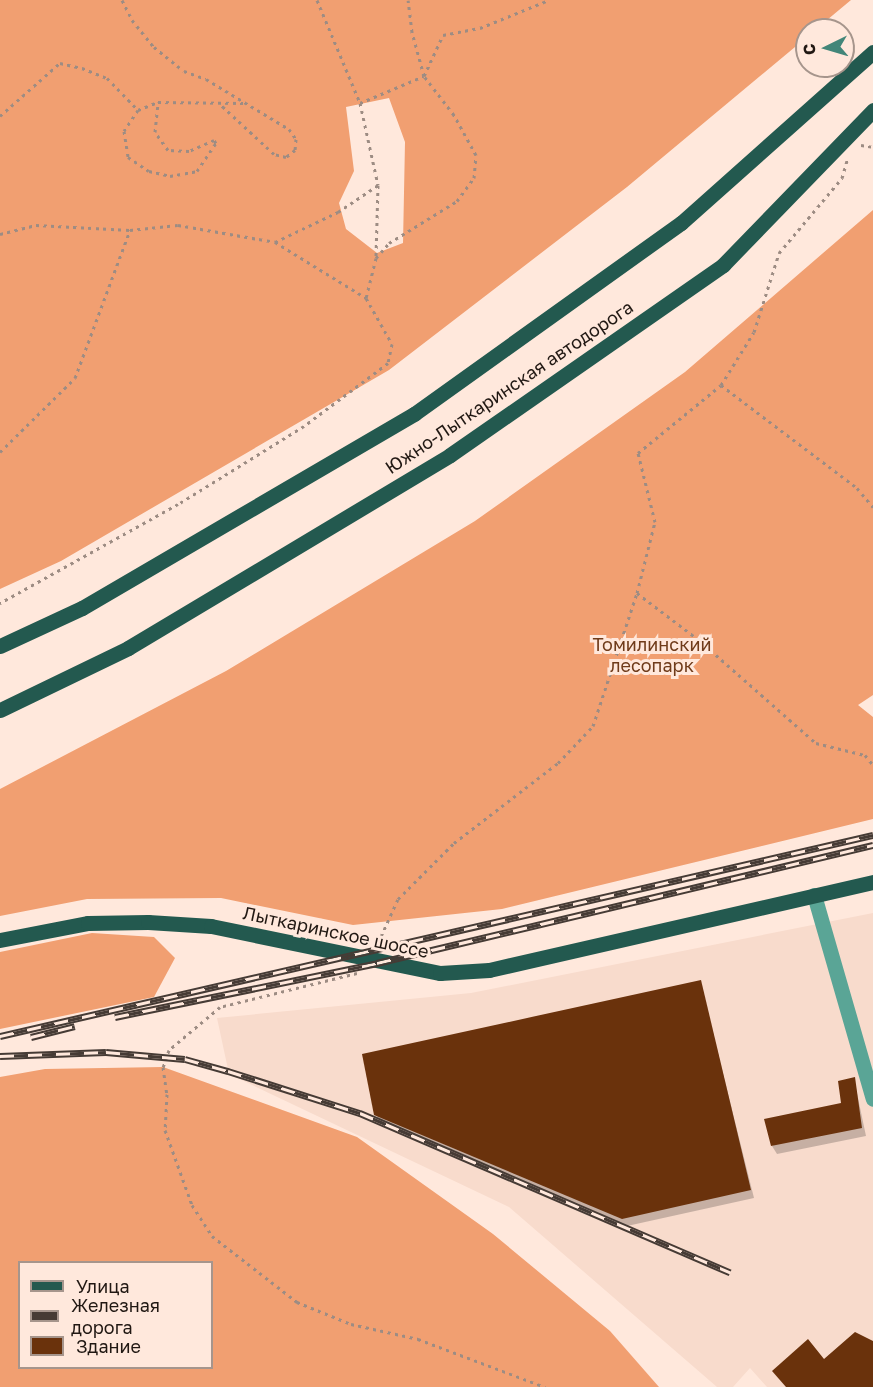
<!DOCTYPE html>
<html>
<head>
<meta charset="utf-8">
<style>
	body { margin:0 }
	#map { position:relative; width:873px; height:1387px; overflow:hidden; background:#ffe8dc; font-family:"Golos Text",sans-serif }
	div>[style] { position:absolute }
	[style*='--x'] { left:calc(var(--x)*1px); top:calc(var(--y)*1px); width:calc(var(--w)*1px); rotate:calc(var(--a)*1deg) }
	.built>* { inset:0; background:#f8dbcc }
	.forest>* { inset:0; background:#f19f71 }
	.shadow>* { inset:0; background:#0003 }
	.building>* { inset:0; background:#6a320c }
	.path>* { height:3px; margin-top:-1.5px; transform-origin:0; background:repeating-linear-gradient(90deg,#9d8c83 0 3px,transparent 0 7.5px) }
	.minor>* { height:15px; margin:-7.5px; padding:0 7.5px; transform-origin:7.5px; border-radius:7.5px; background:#5aa596 }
	.major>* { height:15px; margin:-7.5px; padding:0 7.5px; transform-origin:7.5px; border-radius:7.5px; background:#23594f }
	.rail>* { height:7px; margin-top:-3.5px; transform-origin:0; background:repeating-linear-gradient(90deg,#ffe8dc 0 14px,#463b35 0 28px); box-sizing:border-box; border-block:2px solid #463b35 }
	span { translate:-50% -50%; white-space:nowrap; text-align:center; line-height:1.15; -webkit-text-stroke:6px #ffe8dc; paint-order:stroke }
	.street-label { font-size:18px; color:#211813 }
	.park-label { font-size:18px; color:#703b1a }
	.legend { position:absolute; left:18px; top:1261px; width:195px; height:108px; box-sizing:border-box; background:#ffe8dc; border:2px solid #a6958c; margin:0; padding:8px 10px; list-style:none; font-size:18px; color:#211813 }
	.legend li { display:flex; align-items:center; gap:12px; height:30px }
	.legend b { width:30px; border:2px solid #a6958c }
	.north { position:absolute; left:795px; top:18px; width:60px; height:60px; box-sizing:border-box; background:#ffe8dc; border:2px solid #a6958c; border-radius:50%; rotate:265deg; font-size:16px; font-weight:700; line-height:24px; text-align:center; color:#211813 }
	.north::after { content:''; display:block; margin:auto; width:21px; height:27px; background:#438679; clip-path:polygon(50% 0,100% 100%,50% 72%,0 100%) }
</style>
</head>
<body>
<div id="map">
	<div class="built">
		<i style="clip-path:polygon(873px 913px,873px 1387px,767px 1387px,750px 1368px,733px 1387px,717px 1387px,509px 1207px,229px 1074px,217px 1018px,471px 993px)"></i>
	</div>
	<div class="forest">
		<i style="clip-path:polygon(evenodd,0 0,851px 0,815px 30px,807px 30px,807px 37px,627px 187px,389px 370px,61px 561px,0 589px,0 0,389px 98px,405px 142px,403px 243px,377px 253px,346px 229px,339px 203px,354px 171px,346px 107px,389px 98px)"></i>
		<i style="clip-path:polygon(873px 210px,873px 695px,858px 705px,873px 717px,873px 819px,502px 909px,353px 925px,221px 898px,87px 899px,0 916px,0 789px,226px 671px,475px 521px,685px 372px)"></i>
		<i style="clip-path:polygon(92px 933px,154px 937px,175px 958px,154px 997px,0 1029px,0 952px)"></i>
		<i style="clip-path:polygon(evenodd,163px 1067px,357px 1137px,493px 1234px,610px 1331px,659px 1387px,0 1387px,0 1077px,45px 1069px,163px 1067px,212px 1262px,212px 1368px,20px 1368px,20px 1262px,212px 1262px)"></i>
	</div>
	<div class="shadow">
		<i style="clip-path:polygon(700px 981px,754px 1198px,627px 1226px,380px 1122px,376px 1114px)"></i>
		<i style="clip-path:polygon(854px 1079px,866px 1136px,777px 1154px,772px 1146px,843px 1104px)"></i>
	</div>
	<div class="building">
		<i style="clip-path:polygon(701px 980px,751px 1190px,622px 1219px,374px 1115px,362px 1054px)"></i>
		<i style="clip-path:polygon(855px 1077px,862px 1128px,771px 1146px,764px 1119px,841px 1103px,838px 1081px)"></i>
		<i style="clip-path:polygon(855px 1332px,873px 1341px,873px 1387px,786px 1387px,772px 1371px,808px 1339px,824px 1359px)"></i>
	</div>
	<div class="path">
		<i style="--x:122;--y:0;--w:22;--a:63"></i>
		<i style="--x:132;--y:20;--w:35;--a:51"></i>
		<i style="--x:154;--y:47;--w:38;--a:39"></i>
		<i style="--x:184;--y:71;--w:23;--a:20"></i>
		<i style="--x:206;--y:79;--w:97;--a:31.1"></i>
		<i style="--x:289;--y:129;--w:12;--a:55"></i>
		<i style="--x:296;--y:139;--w:11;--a:95"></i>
		<i style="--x:295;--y:150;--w:11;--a:142"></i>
		<i style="--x:286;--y:157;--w:12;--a:-166"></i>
		<i style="--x:274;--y:154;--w:75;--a:-137.2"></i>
		<i style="--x:317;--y:0;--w:112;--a:67.3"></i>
		<i style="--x:360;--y:103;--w:84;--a:77.6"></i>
		<i style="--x:378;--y:185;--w:73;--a:91.6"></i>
		<i style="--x:376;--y:258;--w:41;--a:104"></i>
		<i style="--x:360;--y:103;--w:69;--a:-22.9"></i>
		<i style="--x:424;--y:76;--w:45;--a:-65.1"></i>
		<i style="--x:443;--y:35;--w:38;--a:-11"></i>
		<i style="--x:480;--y:28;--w:74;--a:-22.1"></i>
		<i style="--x:138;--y:110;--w:22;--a:-22"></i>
		<i style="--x:158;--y:102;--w:85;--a:0.7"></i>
		<i style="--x:0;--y:116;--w:80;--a:-41.5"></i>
		<i style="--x:60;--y:63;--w:23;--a:13"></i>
		<i style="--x:82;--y:68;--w:27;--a:22"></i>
		<i style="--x:107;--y:78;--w:45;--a:45.9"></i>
		<i style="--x:138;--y:110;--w:25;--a:124"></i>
		<i style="--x:124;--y:131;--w:26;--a:81"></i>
		<i style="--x:128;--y:157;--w:25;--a:34"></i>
		<i style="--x:149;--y:171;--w:22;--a:13"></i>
		<i style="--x:170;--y:176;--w:27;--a:-10"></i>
		<i style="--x:197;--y:171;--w:34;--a:-56"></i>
		<i style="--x:216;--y:143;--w:4;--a:-124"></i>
		<i style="--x:214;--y:140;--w:27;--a:156"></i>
		<i style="--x:189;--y:151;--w:21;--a:-177"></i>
		<i style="--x:168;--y:150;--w:22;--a:-126"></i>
		<i style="--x:155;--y:132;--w:30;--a:-84"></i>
		<i style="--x:861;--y:145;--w:12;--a:9"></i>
		<i style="--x:0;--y:234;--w:37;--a:-14"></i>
		<i style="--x:36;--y:225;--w:94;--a:3"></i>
		<i style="--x:130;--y:230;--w:48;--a:-5.9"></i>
		<i style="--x:178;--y:225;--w:98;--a:9.9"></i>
		<i style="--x:275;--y:242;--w:107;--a:31.6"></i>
		<i style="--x:366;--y:298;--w:53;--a:60.5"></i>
		<i style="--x:392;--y:344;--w:19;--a:102"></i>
		<i style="--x:388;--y:363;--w:105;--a:143.1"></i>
		<i style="--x:304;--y:426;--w:148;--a:148.2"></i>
		<i style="--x:178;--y:504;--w:204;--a:150.9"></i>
		<i style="--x:275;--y:242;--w:70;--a:-25.5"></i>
		<i style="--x:338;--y:212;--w:48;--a:-34"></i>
		<i style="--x:376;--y:258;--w:20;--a:-49"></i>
		<i style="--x:389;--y:243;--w:80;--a:-31.7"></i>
		<i style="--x:457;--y:201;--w:29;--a:-54"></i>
		<i style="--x:474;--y:178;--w:23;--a:-85"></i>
		<i style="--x:476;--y:155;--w:46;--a:-118.8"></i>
		<i style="--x:454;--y:115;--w:49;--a:-127.6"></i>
		<i style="--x:424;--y:76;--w:46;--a:-105.3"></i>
		<i style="--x:412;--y:32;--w:32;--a:-97"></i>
		<i style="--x:721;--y:385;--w:62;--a:-58.1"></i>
		<i style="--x:754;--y:332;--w:83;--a:-72.4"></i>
		<i style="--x:779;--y:253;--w:98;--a:-50"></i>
		<i style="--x:842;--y:178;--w:19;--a:-74"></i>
		<i style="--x:0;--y:452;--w:105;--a:-44.6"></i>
		<i style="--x:75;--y:378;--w:158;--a:-69.6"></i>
		<i style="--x:637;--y:593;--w:78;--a:37.2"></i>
		<i style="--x:699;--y:640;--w:156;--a:41.4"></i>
		<i style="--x:816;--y:743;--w:50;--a:13.8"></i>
		<i style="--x:865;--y:755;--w:13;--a:51"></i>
		<i style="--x:378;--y:943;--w:48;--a:-65.6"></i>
		<i style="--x:398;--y:899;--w:79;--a:-45"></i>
		<i style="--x:454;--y:843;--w:131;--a:-37.6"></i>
		<i style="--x:558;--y:763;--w:51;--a:-46.6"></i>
		<i style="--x:593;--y:726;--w:140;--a:-71.7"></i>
		<i style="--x:637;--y:593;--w:73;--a:-75.8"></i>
		<i style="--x:655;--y:522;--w:71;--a:-103.8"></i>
		<i style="--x:638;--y:453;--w:107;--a:-39.3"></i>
		<i style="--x:721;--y:385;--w:171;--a:37.1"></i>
		<i style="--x:857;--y:488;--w:25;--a:50"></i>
		<i style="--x:357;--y:973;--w:141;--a:166.1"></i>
		<i style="--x:220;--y:1007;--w:67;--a:139.9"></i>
		<i style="--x:169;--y:1050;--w:18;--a:109"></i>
		<i style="--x:163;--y:1067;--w:27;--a:82"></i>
		<i style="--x:167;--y:1094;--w:36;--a:93"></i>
		<i style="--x:165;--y:1130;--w:80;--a:70.2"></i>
		<i style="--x:192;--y:1205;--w:37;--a:57"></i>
		<i style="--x:212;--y:1236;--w:108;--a:37.8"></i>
		<i style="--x:297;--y:1302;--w:58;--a:22.2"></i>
		<i style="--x:351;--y:1324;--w:69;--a:12.6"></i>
		<i style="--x:418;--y:1339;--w:136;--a:20.7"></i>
	</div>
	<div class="minor">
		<i style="--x:814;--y:895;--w:212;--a:73.9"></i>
	</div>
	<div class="major">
		<i style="--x:0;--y:646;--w:90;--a:-24.9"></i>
		<i style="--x:82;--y:608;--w:385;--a:-30.3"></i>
		<i style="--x:414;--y:414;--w:328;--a:-35.6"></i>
		<i style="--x:681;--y:223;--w:257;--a:-41.7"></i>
		<i style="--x:0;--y:710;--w:142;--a:-25.8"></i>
		<i style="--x:128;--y:648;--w:375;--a:-30.9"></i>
		<i style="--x:450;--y:455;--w:333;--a:-34.8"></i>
		<i style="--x:723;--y:265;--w:216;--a:-45.9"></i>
		<i style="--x:0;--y:940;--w:90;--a:-10.9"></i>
		<i style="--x:88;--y:923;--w:60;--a:-1"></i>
		<i style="--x:148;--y:922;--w:63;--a:3.6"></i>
		<i style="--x:211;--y:926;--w:234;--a:11.6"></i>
		<i style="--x:440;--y:973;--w:49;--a:-3.5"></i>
		<i style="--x:489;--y:970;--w:394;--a:-12.9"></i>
	</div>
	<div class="rail">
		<i style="--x:115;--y:1017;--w:268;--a:-11.6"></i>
		<i style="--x:377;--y:963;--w:510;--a:-13.38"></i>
		<i style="--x:0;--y:1036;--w:896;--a:-12.97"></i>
		<i style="--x:31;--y:1037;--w:45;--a:-14"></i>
		<i style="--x:0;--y:1056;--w:106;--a:-2.2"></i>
		<i style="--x:106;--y:1052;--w:79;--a:5.1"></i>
		<i style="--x:185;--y:1059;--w:45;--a:15.6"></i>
		<i style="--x:228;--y:1071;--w:139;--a:17.7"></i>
		<i style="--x:360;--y:1113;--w:403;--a:23.3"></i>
	</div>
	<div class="street-label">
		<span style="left:509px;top:387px;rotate:-34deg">Южно-Лыткаринская автодорога</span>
		<span style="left:336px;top:932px;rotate:12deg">Лыткаринское шоссе</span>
	</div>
	<div class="park-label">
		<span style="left:652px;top:655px">Томилинский<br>лесопарк</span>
	</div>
	<ul class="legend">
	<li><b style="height:8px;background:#23594f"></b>Улица</li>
	<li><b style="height:8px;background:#463b35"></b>Железная дорога</li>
	<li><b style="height:16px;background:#6a320c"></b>Здание</li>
	</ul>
	<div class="north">С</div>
</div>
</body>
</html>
